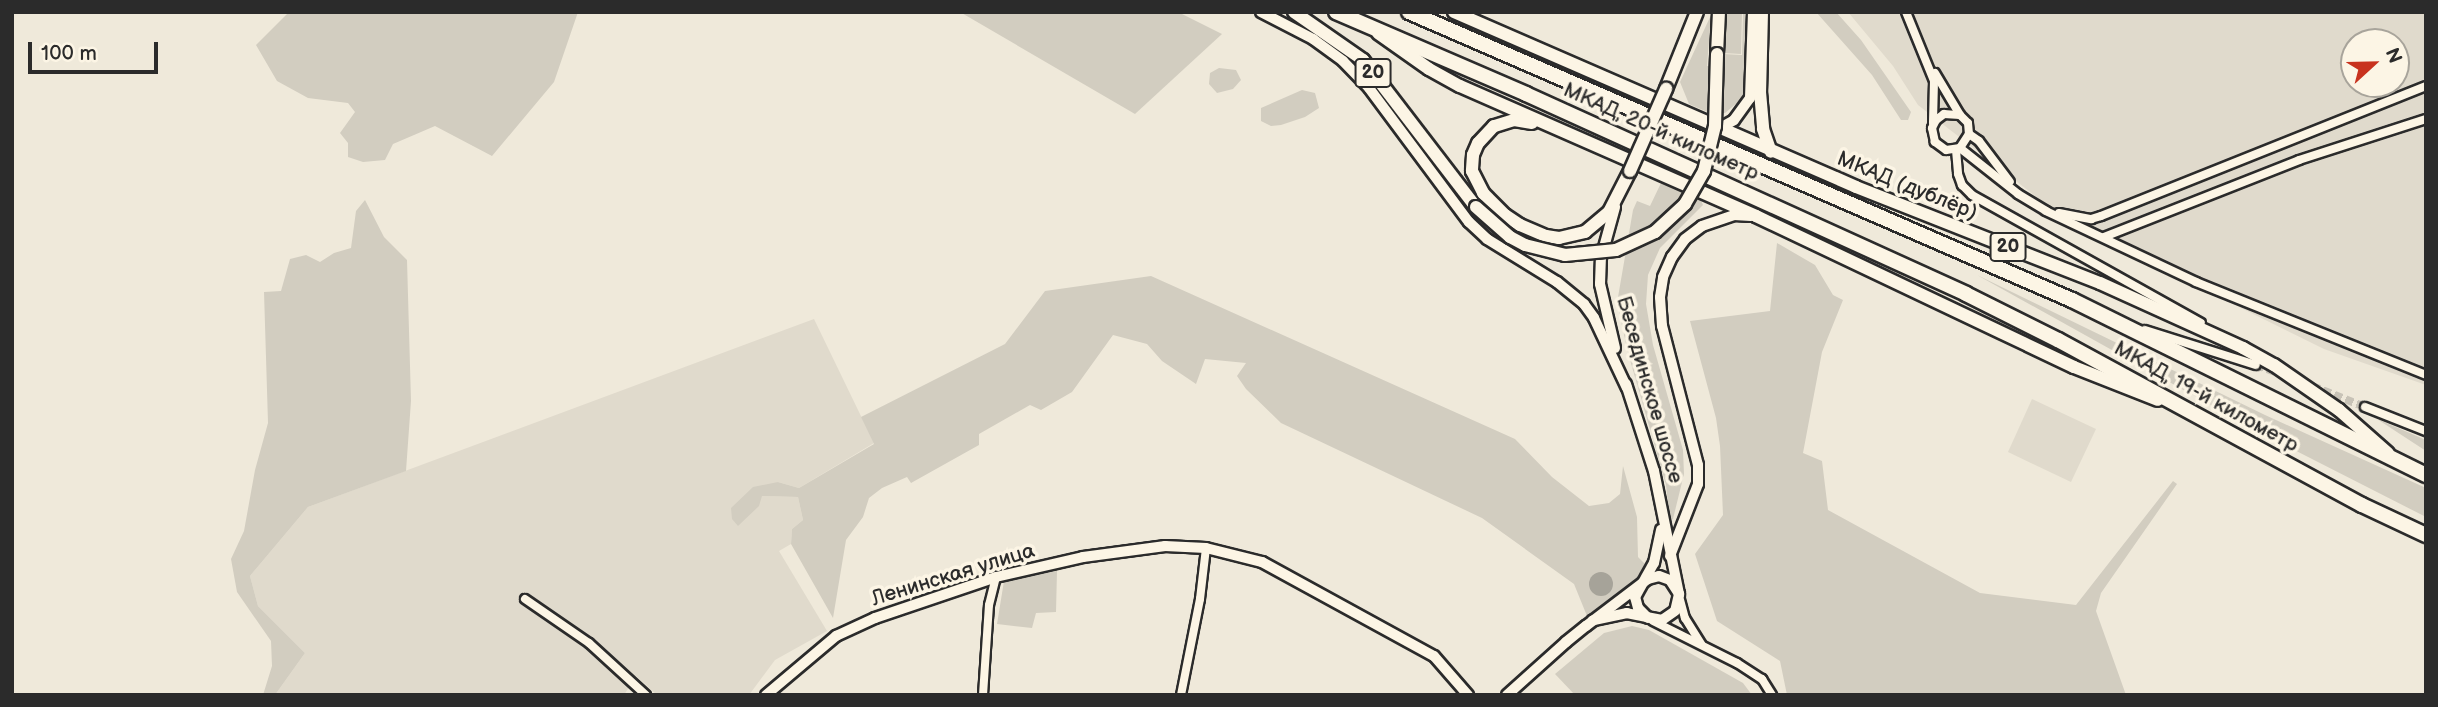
<!DOCTYPE html>
<html>
<head>
<meta charset="utf-8">
<style>
	body { margin:0 }
	#map { position:relative; width:2438px; height:707px; overflow:hidden; background:#efe9da; font-family:"Balsamiq Sans",sans-serif }
	div>[style] { position:absolute }
	[style*='--x'] { left:calc(var(--x)*1px); top:calc(var(--y)*1px); width:calc(var(--w)*1px); rotate:calc(var(--a)*1deg) }
	.built>* { inset:0; background:#e0dacc }
	.green>* { inset:0; background:#d2cdc0 }
	.water>* { inset:0; background:#a6a399 }
	.round { border-radius:50% }
	.street-tunnel>* { height:8px; margin-top:-4px; transform-origin:0; background:repeating-linear-gradient(90deg,#c8c3b7 0 8px,transparent 0 12px) }
	.roads { filter:drop-shadow(2px 0 #2b2b2b) drop-shadow(-2px 0 #2b2b2b) drop-shadow(0 2px #2b2b2b) drop-shadow(0 -2px #2b2b2b) }
	.street>* { height:8px; margin:-4px; padding:0 4px; transform-origin:4px; border-radius:4px; background:#fcf5e5 }
	.secondary>* { height:10px; margin:-5px; padding:0 5px; transform-origin:5px; border-radius:5px; background:#fcf5e5 }
	.primary>* { height:12px; margin:-6px; padding:0 6px; transform-origin:6px; border-radius:6px; background:#fcf5e5 }
	.highway>* { height:14px; margin:-7px; padding:0 7px; transform-origin:7px; border-radius:7px; background:#fcf5e5 }
	.bridges { filter:drop-shadow(2px 0 #2b2b2b) drop-shadow(-2px 0 #2b2b2b) drop-shadow(0 2px #2b2b2b) drop-shadow(0 -2px #2b2b2b) }
	.primary-bridge>* { height:12px; margin:-6px; padding:0 6px; transform-origin:6px; border-radius:6px; background:#fcf5e5 }
	span { translate:-50% -50%; white-space:nowrap; text-align:center; line-height:1.15; -webkit-text-stroke:7px #fcf5e5; paint-order:stroke }
	.shield-label span { padding:2px 5px; background:#fcf5e5; border:2px solid; border-radius:5px; -webkit-text-stroke-width:0 }
	.shield-label { font-size:19px; color:#2b2b2b; font-weight:700 }
	.street-label { font-size:21px; color:#2b2b2b }
	.frame { position:absolute; inset:0; border:14px solid #2b2b2b; pointer-events:none }
	.north { position:absolute; left:2340px; top:28px; width:70px; height:70px; box-sizing:border-box; background:#fcf5e5; border:2px solid #a8a49b; border-radius:50%; rotate:68deg; font-size:19px; font-weight:700; line-height:28px; text-align:center; color:#2b2b2b }
	.north::after { content:''; display:block; margin:auto; width:24px; height:32px; background:#c8321e; clip-path:polygon(50% 0,100% 100%,50% 72%,0 100%) }
	.scale { position:absolute; left:28px; top:42px; width:130px; height:32px; box-sizing:border-box; border:4px solid #2b2b2b; border-top:0; padding-left:9px; font-size:21px; line-height:24px; white-space:nowrap; color:#2b2b2b; -webkit-text-stroke:5px #fcf5e5; paint-order:stroke }
</style>
</head>
<body>
<div id="map">
	<div class="built">
		<i style="clip-path:polygon(evenodd,1848px 12px,2426px 12px,2426px 385px,2324px 349px,2070px 223px,1918px 105px,1893px 66px,1848px 12px,2354px 42px,2396px 42px,2396px 84px,2354px 84px,2354px 42px)"></i>
		<i style="clip-path:polygon(814px 319px,874px 443px,799px 488px,778px 482px,762px 496px,798px 497px,803px 520px,792px 529px,791px 544px,779px 551px,827px 631px,775px 660px,749px 695px,657px 695px,636px 676px,624px 695px,275px 695px,305px 653px,258px 606px,250px 576px,308px 507px)"></i>
		<i style="clip-path:polygon(2032px 399px,2096px 429px,2071px 482px,2008px 452px)"></i>
	</div>
	<div class="green">
		<i style="clip-path:polygon(289px 12px,578px 12px,554px 82px,492px 156px,435px 126px,393px 144px,385px 160px,363px 162px,348px 157px,348px 143px,340px 133px,355px 112px,348px 103px,308px 98px,277px 81px,256px 45px)"></i>
		<i style="clip-path:polygon(960px 12px,1178px 12px,1222px 34px,1135px 114px)"></i>
		<i style="clip-path:polygon(1725px 12px,1742px 12px,1741px 54px,1723px 53px)"></i>
		<i style="clip-path:polygon(1743px 12px,1749px 12px,1747px 83px,1744px 97px,1725px 113px,1712px 114px,1689px 104px,1680px 82px,1711px 15px,1707px 66px,1722px 67px,1723px 54px,1742px 55px)"></i>
		<i style="clip-path:polygon(1816px 12px,1836px 12px,1861px 40px,1911px 112px,1908px 120px,1901px 120px,1872px 75px)"></i>
		<i style="clip-path:polygon(1219px 68px,1236px 70px,1241px 80px,1233px 89px,1217px 93px,1209px 84px,1210px 73px)"></i>
		<i style="clip-path:polygon(1302px 90px,1315px 93px,1319px 108px,1305px 117px,1281px 125px,1271px 126px,1261px 121px,1261px 108px)"></i>
		<i style="clip-path:polygon(1651px 177px,1700px 198px,1703px 205px,1660px 248px,1648px 275px,1646px 304px,1653px 345px,1683px 450px,1684px 474px,1673px 519px,1670px 521px,1666px 485px,1628px 353px,1617px 303px,1633px 210px,1637px 201px,1650px 206px,1661px 183px)"></i>
		<i style="clip-path:polygon(365px 200px,384px 237px,407px 260px,411px 401px,406px 471px,308px 507px,250px 576px,258px 606px,305px 653px,275px 695px,263px 695px,272px 666px,271px 641px,237px 592px,231px 559px,244px 531px,255px 470px,268px 423px,264px 292px,281px 291px,290px 259px,306px 255px,320px 262px,334px 253px,351px 248px,356px 211px)"></i>
		<i style="clip-path:polygon(1777px 243px,1815px 265px,1833px 295px,1843px 300px,1822px 352px,1803px 453px,1822px 461px,1828px 510px,1980px 593px,2076px 605px,2173px 481px,2177px 484px,2101px 593px,2096px 611px,2126px 695px,1787px 695px,1780px 661px,1717px 621px,1695px 554px,1723px 515px,1720px 446px,1716px 418px,1690px 321px,1770px 311px)"></i>
		<i style="clip-path:polygon(1977px 275px,2265px 415px,2426px 488px,2426px 517px,2259px 432px)"></i>
		<i style="clip-path:polygon(1151px 276px,1515px 439px,1552px 477px,1589px 506px,1609px 503px,1620px 494px,1623px 466px,1637px 517px,1638px 557px,1648px 567px,1637px 582px,1610px 605px,1587px 616px,1574px 584px,1482px 518px,1281px 423px,1246px 389px,1237px 376px,1246px 363px,1205px 359px,1196px 384px,1162px 361px,1147px 344px,1113px 335px,1072px 392px,1041px 410px,1030px 405px,979px 434px,979px 445px,911px 483px,907px 477px,882px 488px,869px 498px,863px 517px,846px 540px,833px 618px,791px 544px,792px 529px,803px 520px,798px 497px,762px 496px,759px 506px,738px 526px,732px 519px,731px 508px,753px 487px,778px 482px,799px 488px,874px 444px,861px 417px,1005px 344px,1045px 291px)"></i>
		<i style="clip-path:polygon(2377px 419px,2426px 440px,2426px 451px)"></i>
		<i style="clip-path:polygon(1057px 571px,1056px 612px,1036px 613px,1032px 628px,997px 624px,1004px 581px)"></i>
		<i style="clip-path:polygon(1632px 626px,1649px 630px,1743px 683px,1752px 695px,1575px 695px,1555px 674px,1604px 633px)"></i>
	</div>
	<div class="water">
		<i class="round" style="left:1589px;top:572px;width:24px;height:24px"></i>
	</div>
	<div class="street-tunnel">
		<i style="--x:2256;--y:365;--w:27;--a:20"></i>
		<i style="--x:2312;--y:386;--w:57;--a:21.6"></i>
	</div>
	<div class="roads">
		<div class="street">
			<i style="--x:1906;--y:12;--w:74;--a:67.9"></i>
			<i style="--x:1934;--y:81;--w:42;--a:91.4"></i>
			<i style="--x:1935;--y:73;--w:49;--a:59.2"></i>
			<i style="--x:1969;--y:134;--w:17;--a:123"></i>
			<i style="--x:1960;--y:148;--w:14;--a:172"></i>
			<i style="--x:1946;--y:150;--w:14;--a:-144"></i>
			<i style="--x:1935;--y:142;--w:14;--a:-102"></i>
			<i style="--x:1932;--y:128;--w:9;--a:-63"></i>
			<i style="--x:1936;--y:120;--w:10;--a:-37"></i>
			<i style="--x:1944;--y:114;--w:16;--a:4"></i>
			<i style="--x:1960;--y:115;--w:11;--a:45"></i>
			<i style="--x:1968;--y:123;--w:11;--a:85"></i>
			<i style="--x:1969;--y:134;--w:12;--a:35"></i>
			<i style="--x:1979;--y:141;--w:51;--a:52.9"></i>
			<i style="--x:1960;--y:148;--w:74;--a:38.4"></i>
			<i style="--x:2018;--y:194;--w:33;--a:31"></i>
			<i style="--x:2046;--y:211;--w:166;--a:25.3"></i>
			<i style="--x:2196;--y:282;--w:248;--a:22"></i>
			<i style="--x:1956;--y:150;--w:24;--a:85"></i>
			<i style="--x:1958;--y:174;--w:12;--a:70"></i>
			<i style="--x:1962;--y:185;--w:14;--a:45"></i>
			<i style="--x:1972;--y:195;--w:262;--a:29.2"></i>
			<i style="--x:2059;--y:213;--w:33;--a:11"></i>
			<i style="--x:2091;--y:219;--w:10;--a:-17"></i>
			<i style="--x:2101;--y:216;--w:350;--a:-21.8"></i>
			<i style="--x:2104;--y:237;--w:210;--a:-21.5"></i>
			<i style="--x:2299;--y:160;--w:133;--a:-17.9"></i>
			<i style="--x:2145;--y:330;--w:116;--a:17.5"></i>
			<i style="--x:2365;--y:407;--w:66;--a:21.5"></i>
			<i style="--x:1679;--y:596;--w:23;--a:75"></i>
			<i style="--x:1685;--y:618;--w:31;--a:58"></i>
			<i style="--x:525;--y:599;--w:78;--a:34.5"></i>
			<i style="--x:589;--y:643;--w:77;--a:42.4"></i>
			<i style="--x:1653;--y:621;--w:94;--a:26.6"></i>
			<i style="--x:1737;--y:663;--w:30;--a:33"></i>
			<i style="--x:1762;--y:679;--w:19;--a:58"></i>
			<i style="--x:983;--y:695;--w:90;--a:-86.2"></i>
			<i style="--x:989;--y:605;--w:29;--a:-76"></i>
			<i style="--x:1181;--y:695;--w:98;--a:-78.8"></i>
			<i style="--x:1200;--y:599;--w:51;--a:-83.3"></i>
		</div>
		<div class="secondary">
			<i style="--x:1261;--y:12;--w:59;--a:27.4"></i>
			<i style="--x:1313;--y:39;--w:37;--a:36"></i>
			<i style="--x:1343;--y:61;--w:37;--a:46"></i>
			<i style="--x:1369;--y:88;--w:167;--a:53.3"></i>
			<i style="--x:1469;--y:222;--w:25;--a:43"></i>
			<i style="--x:1487;--y:239;--w:82;--a:31.6"></i>
			<i style="--x:1557;--y:282;--w:35;--a:39"></i>
			<i style="--x:1584;--y:304;--w:17;--a:54"></i>
			<i style="--x:1594;--y:318;--w:77;--a:64.8"></i>
			<i style="--x:1718;--y:129;--w:18;--a:-29"></i>
			<i style="--x:1734;--y:120;--w:27;--a:-54"></i>
			<i style="--x:1750;--y:98;--w:86;--a:-88"></i>
			<i style="--x:1615;--y:348;--w:66;--a:-103.2"></i>
			<i style="--x:1600;--y:284;--w:26;--a:-88"></i>
			<i style="--x:1601;--y:258;--w:53;--a:-74.6"></i>
			<i style="--x:1626;--y:384;--w:91;--a:72.2"></i>
			<i style="--x:1654;--y:471;--w:126;--a:78.5"></i>
			<i style="--x:1670;--y:556;--w:77;--a:-68.7"></i>
			<i style="--x:1698;--y:484;--w:19;--a:-90"></i>
			<i style="--x:1698;--y:465;--w:144;--a:-104.5"></i>
			<i style="--x:1662;--y:326;--w:29;--a:-94"></i>
			<i style="--x:1660;--y:297;--w:20;--a:-81"></i>
			<i style="--x:1663;--y:277;--w:22;--a:-66"></i>
			<i style="--x:1672;--y:257;--w:22;--a:-54"></i>
			<i style="--x:1685;--y:239;--w:21;--a:-37"></i>
			<i style="--x:1702;--y:226;--w:34;--a:-19"></i>
			<i style="--x:1734;--y:215;--w:17;--a:3"></i>
			<i style="--x:1648;--y:618;--w:14;--a:-135"></i>
			<i style="--x:1638;--y:608;--w:11;--a:-105"></i>
			<i style="--x:1635;--y:597;--w:39;--a:-61"></i>
			<i style="--x:1654;--y:563;--w:34;--a:-78"></i>
			<i style="--x:766;--y:695;--w:92;--a:-40.1"></i>
			<i style="--x:836;--y:636;--w:43;--a:-24.8"></i>
			<i style="--x:875;--y:618;--w:128;--a:-18.7"></i>
			<i style="--x:996;--y:577;--w:89;--a:-12.9"></i>
			<i style="--x:1083;--y:557;--w:83;--a:-7.6"></i>
			<i style="--x:1165;--y:546;--w:41;--a:2.8"></i>
			<i style="--x:1206;--y:548;--w:58;--a:14"></i>
			<i style="--x:1262;--y:562;--w:196;--a:28.7"></i>
			<i style="--x:1434;--y:656;--w:52;--a:48.9"></i>
			<i style="--x:1507;--y:695;--w:79;--a:-41.9"></i>
			<i style="--x:1566;--y:642;--w:26;--a:-39"></i>
			<i style="--x:1586;--y:626;--w:78;--a:-37.2"></i>
			<i style="--x:1648;--y:579;--w:11;--a:-15"></i>
			<i style="--x:1659;--y:576;--w:12;--a:20"></i>
			<i style="--x:1670;--y:580;--w:17;--a:57"></i>
			<i style="--x:1679;--y:594;--w:17;--a:103"></i>
			<i style="--x:1675;--y:611;--w:16;--a:145"></i>
			<i style="--x:1662;--y:620;--w:36;--a:-169"></i>
			<i style="--x:1627;--y:613;--w:35;--a:168"></i>
		</div>
		<div class="primary">
			<i style="--x:1294;--y:12;--w:84;--a:34.8"></i>
			<i style="--x:1363;--y:60;--w:185;--a:52.5"></i>
			<i style="--x:1454;--y:12;--w:438;--a:23.5"></i>
			<i style="--x:1856;--y:187;--w:262;--a:21.5"></i>
			<i style="--x:2100;--y:283;--w:157;--a:24.4"></i>
			<i style="--x:2243;--y:348;--w:35;--a:29"></i>
			<i style="--x:2274;--y:365;--w:79;--a:34.7"></i>
			<i style="--x:2339;--y:410;--w:65;--a:41.3"></i>
			<i style="--x:1762;--y:12;--w:80;--a:91.4"></i>
			<i style="--x:1760;--y:92;--w:37;--a:85"></i>
			<i style="--x:1763;--y:129;--w:24;--a:71"></i>
			<i style="--x:1378;--y:33;--w:62;--a:35.2"></i>
			<i style="--x:1429;--y:69;--w:35;--a:29"></i>
			<i style="--x:1460;--y:86;--w:323;--a:23.7"></i>
			<i style="--x:1756;--y:216;--w:352;--a:25.4"></i>
			<i style="--x:2074;--y:367;--w:90;--a:21.4"></i>
			<i style="--x:1717;--y:54;--w:42;--a:-87.3"></i>
			<i style="--x:1666;--y:89;--w:83;--a:-68.1"></i>
			<i style="--x:1532;--y:123;--w:18;--a:-171"></i>
			<i style="--x:1514;--y:120;--w:21;--a:163"></i>
			<i style="--x:1494;--y:126;--w:23;--a:133"></i>
			<i style="--x:1478;--y:143;--w:13;--a:113"></i>
			<i style="--x:1473;--y:155;--w:16;--a:94"></i>
			<i style="--x:1472;--y:171;--w:25;--a:63"></i>
			<i style="--x:1483;--y:193;--w:31;--a:45"></i>
			<i style="--x:1505;--y:215;--w:18;--a:34"></i>
			<i style="--x:1520;--y:225;--w:28;--a:23"></i>
			<i style="--x:1546;--y:236;--w:13;--a:9"></i>
			<i style="--x:1559;--y:238;--w:27;--a:-13"></i>
			<i style="--x:1585;--y:232;--w:31;--a:-40"></i>
			<i style="--x:1609;--y:212;--w:46;--a:-62.9"></i>
		</div>
		<div class="highway">
			<i style="--x:1336;--y:12;--w:207;--a:23.3"></i>
			<i style="--x:1526;--y:94;--w:483;--a:24.4"></i>
			<i style="--x:1966;--y:294;--w:103;--a:26.6"></i>
			<i style="--x:2058;--y:340;--w:346;--a:28.5"></i>
			<i style="--x:2362;--y:505;--w:71;--a:25.1"></i>
			<i style="--x:1409;--y:12;--w:723;--a:23.48"></i>
			<i style="--x:2072;--y:300;--w:395;--a:26.3"></i>
		</div>
	</div>
	<div class="bridges">
		<div class="primary-bridge">
			<i style="--x:1630;--y:171;--w:90;--a:-66.3"></i>
			<i style="--x:1476;--y:207;--w:45;--a:41.4"></i>
			<i style="--x:1510;--y:237;--w:17;--a:28"></i>
			<i style="--x:1525;--y:245;--w:41;--a:14"></i>
			<i style="--x:1565;--y:255;--w:51;--a:-5.6"></i>
			<i style="--x:1616;--y:250;--w:43;--a:-24.8"></i>
			<i style="--x:1655;--y:232;--w:41;--a:-43"></i>
			<i style="--x:1685;--y:204;--w:38;--a:-60"></i>
			<i style="--x:1704;--y:171;--w:46;--a:-76.3"></i>
			<i style="--x:1715;--y:126;--w:72;--a:-88.4"></i>
		</div>
	</div>
	<div class="shield-label">
		<span style="left:1373px;top:73px">20</span>
		<span style="left:2008px;top:247px">20</span>
	</div>
	<div class="street-label">
		<span style="left:1661px;top:132px;rotate:24deg">МКАД, 20-й километр</span>
		<span style="left:1907px;top:186px;rotate:22deg">МКАД (дублёр)</span>
		<span style="left:1649px;top:390px;rotate:74deg">Бесединское шоссе</span>
		<span style="left:2206px;top:397px;rotate:29deg">МКАД, 19-й километр</span>
		<span style="left:953px;top:575px;rotate:-17deg">Ленинская улица</span>
	</div>
	<div class="frame"></div>
	<div class="north">N</div>
	<div class="scale">100 m</div>
</div>
</body>
</html>
